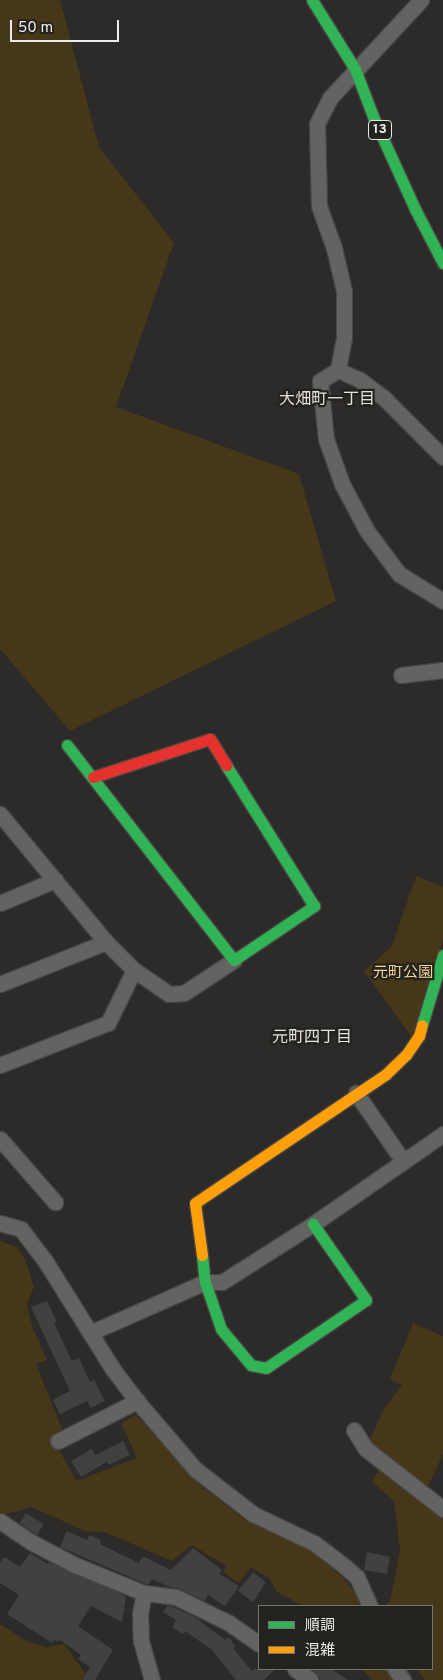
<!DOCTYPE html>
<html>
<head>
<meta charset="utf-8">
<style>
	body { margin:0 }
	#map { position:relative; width:443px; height:1680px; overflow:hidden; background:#2c2b2a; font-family:Overpass,"Noto Sans JP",sans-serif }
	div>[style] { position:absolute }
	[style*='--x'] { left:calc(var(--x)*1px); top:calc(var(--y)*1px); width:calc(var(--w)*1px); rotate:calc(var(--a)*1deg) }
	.green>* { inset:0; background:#453717 }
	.building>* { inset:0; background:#414140 }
	.roads { filter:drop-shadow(1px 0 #484746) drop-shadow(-1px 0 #484746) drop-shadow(0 1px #484746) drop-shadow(0 -1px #484746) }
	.street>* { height:15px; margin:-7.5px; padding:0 7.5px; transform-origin:7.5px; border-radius:7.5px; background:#636362 }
	.fast>* { height:11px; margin:-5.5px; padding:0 5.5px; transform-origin:5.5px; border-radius:5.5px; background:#30b455 }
	.slow>* { height:11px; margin:-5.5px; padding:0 5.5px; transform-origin:5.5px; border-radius:5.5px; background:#ff9f0a }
	.jam>* { height:11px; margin:-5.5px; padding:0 5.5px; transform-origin:5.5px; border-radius:5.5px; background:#e5322d }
	span { translate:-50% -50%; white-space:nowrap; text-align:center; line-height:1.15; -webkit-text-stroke:4.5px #24221f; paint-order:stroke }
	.shield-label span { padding:1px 4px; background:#24221f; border:1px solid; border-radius:4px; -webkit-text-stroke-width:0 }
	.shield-label { font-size:14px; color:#edecea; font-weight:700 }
	.park-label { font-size:15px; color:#f3d491 }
	.neighbourhood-label { font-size:16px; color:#e3e1dd }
	.legend { position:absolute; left:258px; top:1605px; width:175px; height:65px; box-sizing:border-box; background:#24221f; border:1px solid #747370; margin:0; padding:6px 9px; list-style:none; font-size:15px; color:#edecea }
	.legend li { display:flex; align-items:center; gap:10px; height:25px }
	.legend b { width:25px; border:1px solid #747370 }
	.scale { position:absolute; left:10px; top:20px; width:109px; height:22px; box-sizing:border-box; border:2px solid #edecea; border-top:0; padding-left:6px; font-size:15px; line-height:18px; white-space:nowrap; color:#edecea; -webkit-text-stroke:4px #24221f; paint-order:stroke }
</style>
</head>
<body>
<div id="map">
	<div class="green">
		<i style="clip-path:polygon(0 0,60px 0,99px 147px,174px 243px,116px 407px,299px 474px,336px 601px,70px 731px,0 649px)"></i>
		<i style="clip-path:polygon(416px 876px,443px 887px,443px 939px,413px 1039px,364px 971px,392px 946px)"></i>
		<i style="clip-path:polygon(0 1241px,17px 1247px,25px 1259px,34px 1287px,27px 1304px,32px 1326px,47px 1360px,36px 1364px,62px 1429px,51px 1435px,76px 1481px,137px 1458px,121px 1423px,136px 1415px,200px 1485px,245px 1520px,306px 1546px,341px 1576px,355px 1592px,360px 1606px,303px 1606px,277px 1592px,269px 1578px,251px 1567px,239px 1583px,224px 1573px,226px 1566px,192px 1545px,172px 1561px,104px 1532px,85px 1531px,31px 1507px,3px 1515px,0 1512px)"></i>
		<i style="clip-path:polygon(413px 1323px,443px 1336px,443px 1454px,423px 1498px,443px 1514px,443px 1680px,425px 1680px,416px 1669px,432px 1669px,432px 1606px,383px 1606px,390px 1602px,400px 1550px,394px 1501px,372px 1482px,384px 1459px,368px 1444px,384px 1409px,402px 1385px,390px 1379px)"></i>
		<i style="clip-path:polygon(0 1624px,28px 1642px,46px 1647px,64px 1644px,90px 1680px,0 1680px)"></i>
		<i style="clip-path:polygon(362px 1669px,387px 1669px,395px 1680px,372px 1680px)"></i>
	</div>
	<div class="building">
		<i style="clip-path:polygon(47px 1301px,57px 1322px,54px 1323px,72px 1361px,79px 1358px,90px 1382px,94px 1380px,105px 1401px,91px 1408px,87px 1401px,60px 1414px,53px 1400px,70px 1391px,31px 1307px)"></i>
		<i style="clip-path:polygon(123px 1441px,130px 1455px,109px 1465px,107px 1462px,81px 1477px,71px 1461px,92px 1449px,95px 1455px)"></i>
		<i style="clip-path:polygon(26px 1513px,44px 1524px,37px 1535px,20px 1523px)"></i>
		<i style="clip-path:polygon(67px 1531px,87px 1540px,89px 1535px,101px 1540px,100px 1544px,139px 1563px,143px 1556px,171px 1570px,193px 1548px,222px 1570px,219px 1574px,239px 1586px,225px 1606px,208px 1595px,205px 1601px,180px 1589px,167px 1586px,152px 1579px,149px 1584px,146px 1584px,60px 1547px)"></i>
		<i style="clip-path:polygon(367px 1552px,390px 1557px,387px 1574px,364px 1570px)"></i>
		<i style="clip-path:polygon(30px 1553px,48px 1564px,49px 1562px,126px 1596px,122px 1622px,91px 1606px,78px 1626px,113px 1650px,95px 1680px,83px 1680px,90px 1667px,78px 1659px,81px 1655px,60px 1640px,58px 1642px,54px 1640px,52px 1643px,7px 1614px,19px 1595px,0 1583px,0 1563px,4px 1557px,20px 1567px)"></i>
		<i style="clip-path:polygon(253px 1572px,266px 1582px,253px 1602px,238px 1591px)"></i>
		<i style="clip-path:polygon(168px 1605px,195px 1617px,225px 1640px,229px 1637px,235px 1646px,233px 1648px,252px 1671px,254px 1669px,275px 1669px,264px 1680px,236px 1680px,212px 1650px,185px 1631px,183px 1634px,172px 1627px,176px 1620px,163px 1612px)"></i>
		<i style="clip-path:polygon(311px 1669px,331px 1669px,348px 1680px,320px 1680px,319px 1676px)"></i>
	</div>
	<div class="roads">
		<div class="street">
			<i style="--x:421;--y:0;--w:134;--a:132.9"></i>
			<i style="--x:330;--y:98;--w:29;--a:117"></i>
			<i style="--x:317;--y:124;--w:82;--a:88.6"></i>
			<i style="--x:319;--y:206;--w:45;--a:70.3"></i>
			<i style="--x:334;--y:248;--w:44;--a:76.9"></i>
			<i style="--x:344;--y:291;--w:47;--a:90"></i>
			<i style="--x:344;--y:338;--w:33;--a:101"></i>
			<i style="--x:338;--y:370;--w:24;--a:24"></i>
			<i style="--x:360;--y:380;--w:30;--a:37"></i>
			<i style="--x:384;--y:398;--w:83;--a:45"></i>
			<i style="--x:338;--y:370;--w:21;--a:149"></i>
			<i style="--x:320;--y:381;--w:58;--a:84.1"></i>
			<i style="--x:326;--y:439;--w:48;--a:70.4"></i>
			<i style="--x:342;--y:484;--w:53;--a:62"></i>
			<i style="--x:367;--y:531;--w:54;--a:53.3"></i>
			<i style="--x:399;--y:574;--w:52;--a:31.5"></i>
			<i style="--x:401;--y:675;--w:42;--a:-6.8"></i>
			<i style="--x:0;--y:814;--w:166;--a:50.4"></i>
			<i style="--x:106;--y:942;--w:40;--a:45"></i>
			<i style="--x:134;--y:970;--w:42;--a:34.4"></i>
			<i style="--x:169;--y:994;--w:15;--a:-4"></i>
			<i style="--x:184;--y:993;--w:60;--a:-33.4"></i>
			<i style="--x:0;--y:903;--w:60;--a:-22.7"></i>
			<i style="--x:0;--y:984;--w:114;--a:-21.6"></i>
			<i style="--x:0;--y:1065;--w:116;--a:-21.3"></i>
			<i style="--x:108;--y:1023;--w:59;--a:-63.9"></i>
			<i style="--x:356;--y:1093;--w:83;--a:55.3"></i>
			<i style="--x:0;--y:1139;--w:84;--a:48.9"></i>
			<i style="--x:0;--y:1223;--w:22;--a:16"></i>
			<i style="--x:21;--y:1229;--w:38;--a:53"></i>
			<i style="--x:44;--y:1259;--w:128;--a:58"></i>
			<i style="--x:112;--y:1368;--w:41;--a:52.9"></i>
			<i style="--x:137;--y:1401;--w:89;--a:49.5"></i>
			<i style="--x:195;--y:1469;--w:73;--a:37.8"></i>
			<i style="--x:253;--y:1514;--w:68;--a:25.4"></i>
			<i style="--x:314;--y:1543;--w:38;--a:37"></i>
			<i style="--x:344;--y:1566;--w:17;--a:40"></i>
			<i style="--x:357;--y:1577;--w:32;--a:66"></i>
			<i style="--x:90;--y:1333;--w:126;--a:-23.9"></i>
			<i style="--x:205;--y:1282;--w:17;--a:0"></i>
			<i style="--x:222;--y:1282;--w:108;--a:-32.5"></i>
			<i style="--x:313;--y:1224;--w:158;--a:-34.7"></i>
			<i style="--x:354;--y:1430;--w:22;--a:58"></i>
			<i style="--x:366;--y:1449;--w:98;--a:37.9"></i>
			<i style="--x:58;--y:1441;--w:89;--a:-26.9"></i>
			<i style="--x:0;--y:1521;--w:37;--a:34"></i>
			<i style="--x:31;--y:1542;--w:50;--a:27.6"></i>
			<i style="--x:75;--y:1565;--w:74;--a:22.1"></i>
			<i style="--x:144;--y:1593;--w:32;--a:7"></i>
			<i style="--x:176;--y:1597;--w:59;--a:26.1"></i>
			<i style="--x:229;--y:1623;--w:37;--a:35"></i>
			<i style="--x:144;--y:1593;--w:21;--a:101"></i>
			<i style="--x:140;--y:1614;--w:27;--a:88"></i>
			<i style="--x:141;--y:1641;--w:41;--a:74.2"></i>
			<i style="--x:295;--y:1669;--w:19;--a:35"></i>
			<i style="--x:395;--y:1669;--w:14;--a:54"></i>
		</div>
		<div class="fast">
			<i style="--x:312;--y:0;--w:81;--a:58.1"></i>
			<i style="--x:355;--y:69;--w:53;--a:69.2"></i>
			<i style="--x:374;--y:119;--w:99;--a:65.5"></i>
			<i style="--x:415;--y:209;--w:61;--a:62.6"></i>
			<i style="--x:67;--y:745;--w:272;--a:52.2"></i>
			<i style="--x:234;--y:960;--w:97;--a:-34"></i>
			<i style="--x:314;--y:906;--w:166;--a:-122"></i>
			<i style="--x:422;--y:1025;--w:73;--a:-73.3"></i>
			<i style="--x:202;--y:1255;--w:27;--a:84"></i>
			<i style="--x:205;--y:1282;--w:50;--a:71.2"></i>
			<i style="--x:221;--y:1329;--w:47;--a:50.2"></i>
			<i style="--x:251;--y:1365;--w:15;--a:11"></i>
			<i style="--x:266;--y:1368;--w:121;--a:-34.2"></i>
			<i style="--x:366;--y:1300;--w:93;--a:-124.9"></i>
		</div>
		<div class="slow">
			<i style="--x:202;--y:1255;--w:52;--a:-97.7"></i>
			<i style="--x:195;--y:1203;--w:230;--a:-34"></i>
			<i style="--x:386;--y:1074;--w:28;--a:-44"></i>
			<i style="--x:406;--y:1055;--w:23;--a:-56"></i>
			<i style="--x:419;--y:1036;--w:11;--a:-75"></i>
		</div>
		<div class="jam">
			<i style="--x:93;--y:777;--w:123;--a:-18"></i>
			<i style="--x:210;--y:739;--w:31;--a:58"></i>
		</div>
	</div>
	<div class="shield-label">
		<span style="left:380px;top:130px">13</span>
	</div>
	<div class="park-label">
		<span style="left:403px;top:974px">元町公園</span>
	</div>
	<div class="neighbourhood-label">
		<span style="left:327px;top:400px">大畑町一丁目</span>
		<span style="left:312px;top:1038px">元町四丁目</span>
	</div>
	<ul class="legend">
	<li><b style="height:6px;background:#30b455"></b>順調</li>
	<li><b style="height:6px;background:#ff9f0a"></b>混雑</li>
	</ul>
	<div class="scale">50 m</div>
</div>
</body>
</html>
